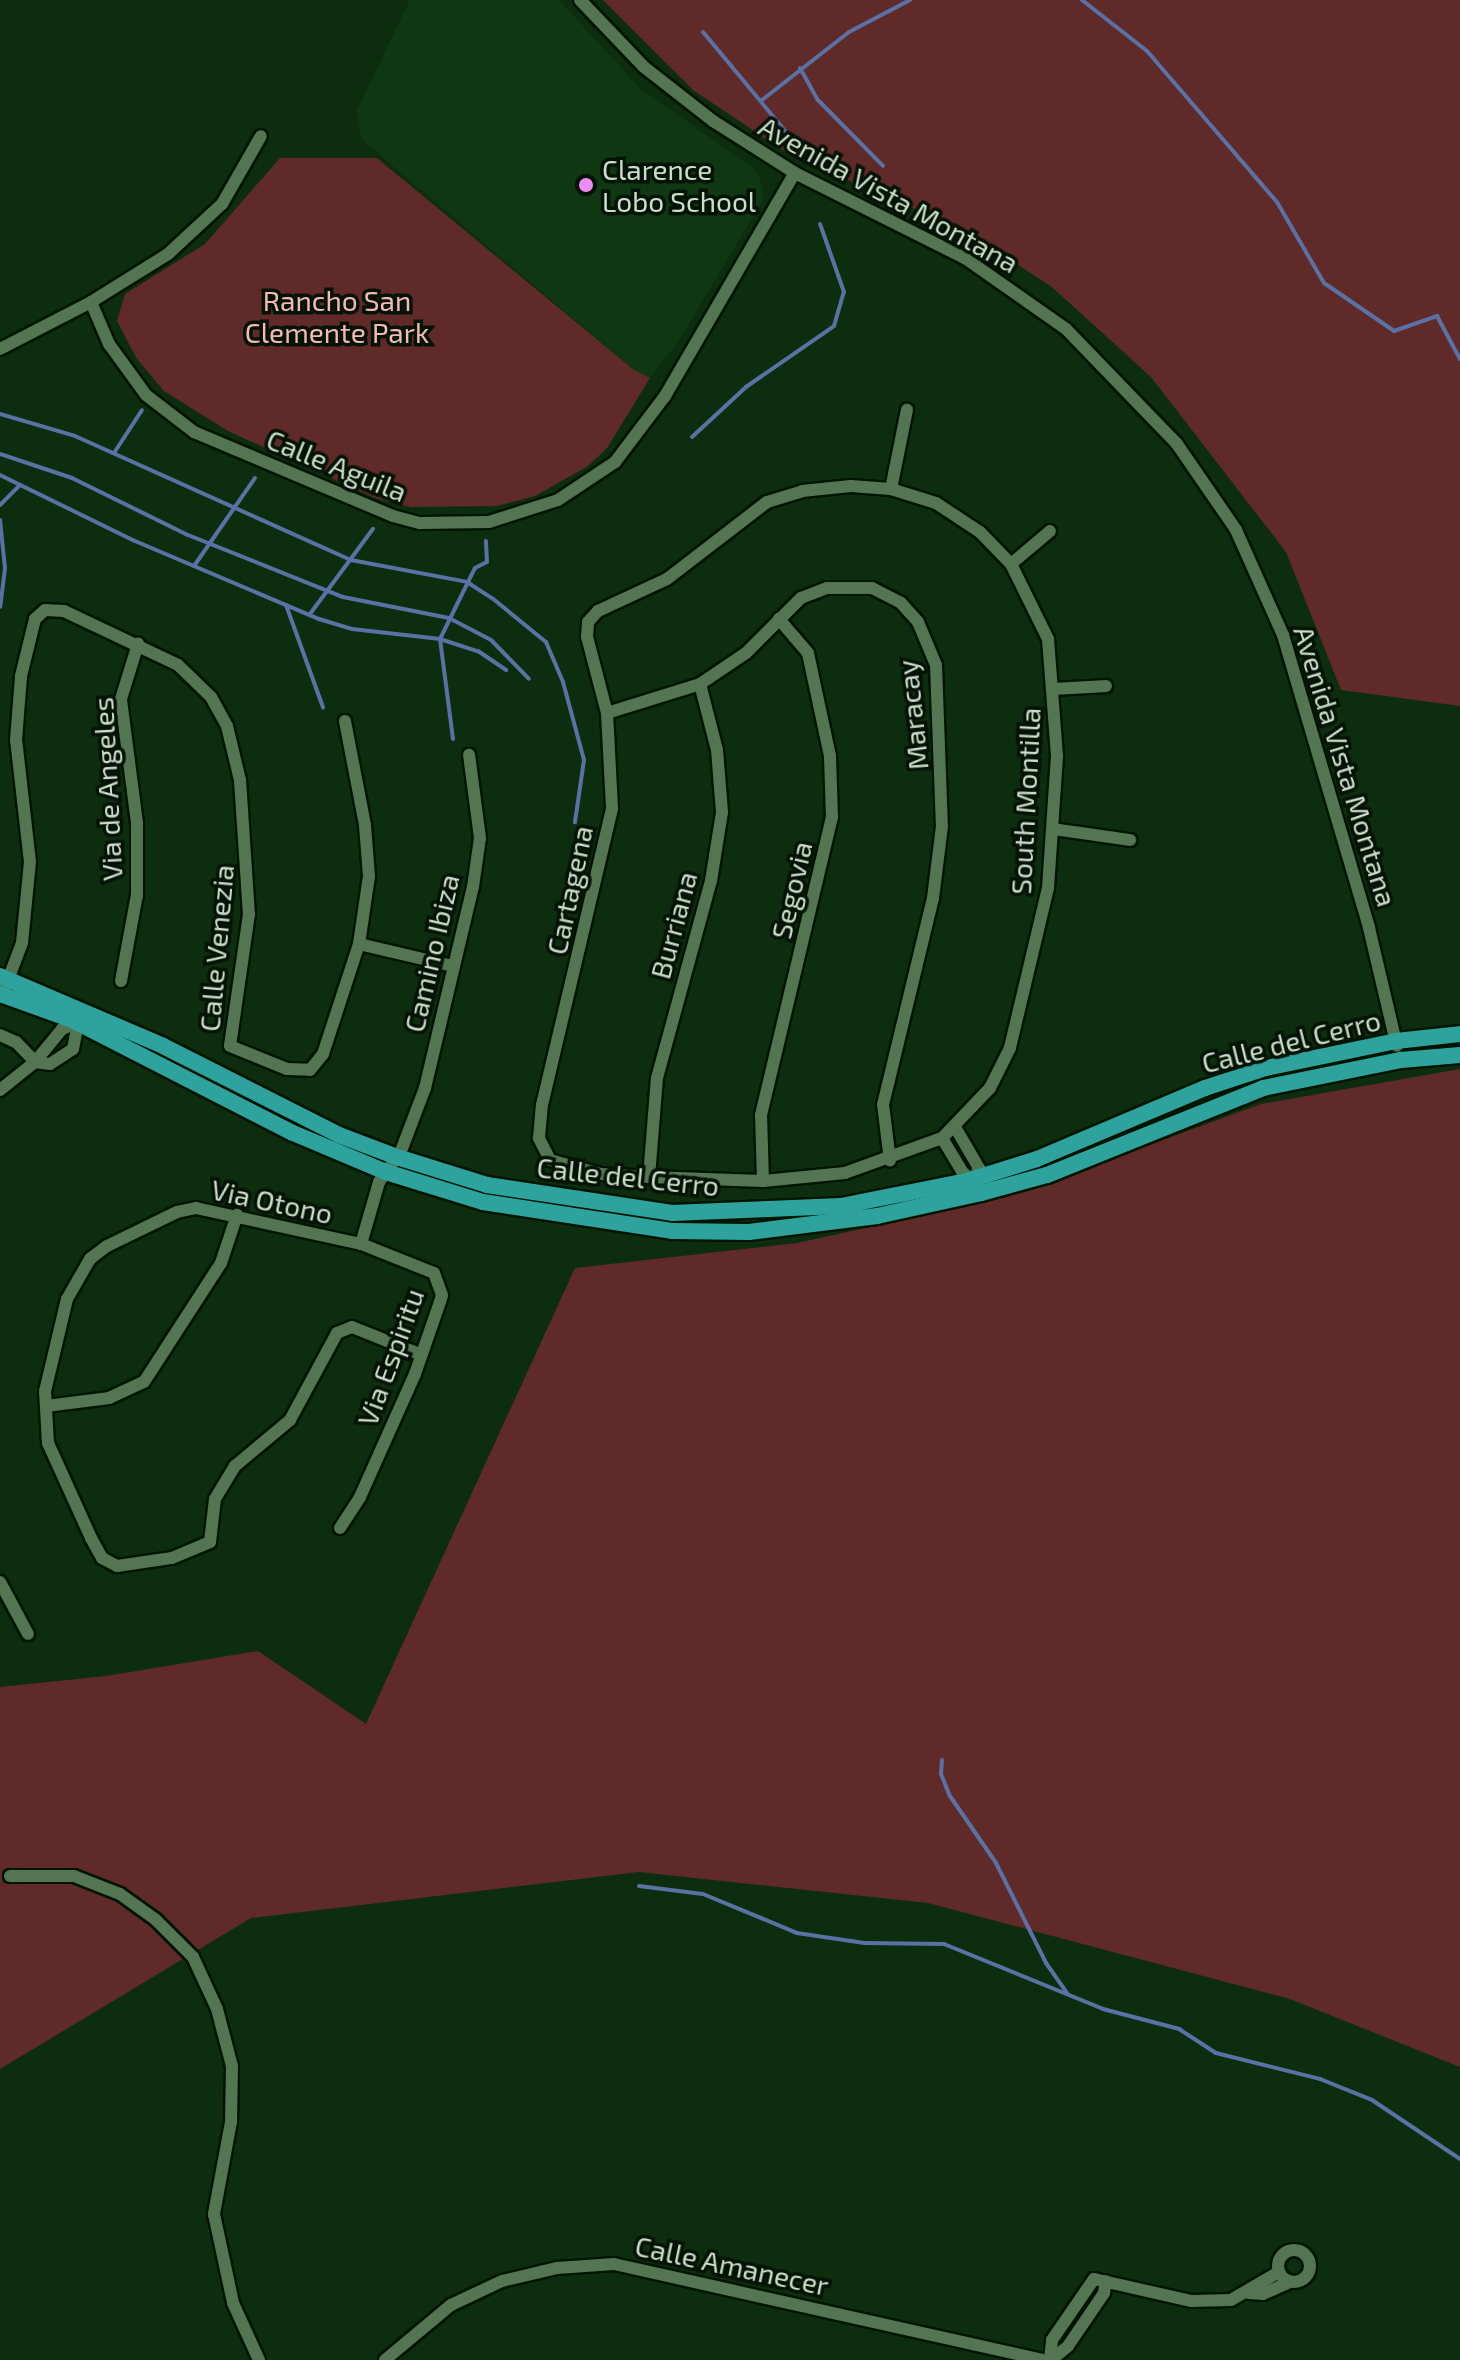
<!DOCTYPE html>
<html>
<head>
<meta charset="utf-8">
<style>
	body { margin:0 }
	#map { position:relative; width:1460px; height:2360px; overflow:hidden; background:#0d2e0e; font-family:"Exo 2",sans-serif }
	div>[style] { position:absolute }
	[style*='--x'] { left:calc(var(--x)*1px); top:calc(var(--y)*1px); width:calc(var(--w)*1px); rotate:calc(var(--a)*1deg) }
	.built>* { inset:0; background:#0f3712 }
	.green>* { inset:0; background:#602a28 }
	.stream>* { height:4px; margin:-2px; padding:0 2px; transform-origin:2px; border-radius:2px; background:#5971a5 }
	.roads { filter:drop-shadow(2px 0 #001401) drop-shadow(-2px 0 #001401) drop-shadow(0 2px #001401) drop-shadow(0 -2px #001401) }
	.minor>* { height:12px; margin:-6px; padding:0 6px; transform-origin:6px; border-radius:6px; background:#537552 }
	.minor>.ring { margin:-6px; padding:0; box-sizing:content-box; background:none; border:12px solid #537552; border-radius:50% }
	.major>* { height:16px; margin:-8px; padding:0 8px; transform-origin:8px; border-radius:8px; background:#2ea39d }
	.dots>* { width:22px; height:22px; translate:-50% -50%; box-sizing:border-box; border:4px solid #051206; border-radius:50% }
	span { translate:-50% -50%; white-space:nowrap; text-align:center; line-height:1.15; -webkit-text-stroke:7px #051206; paint-order:stroke }
	.poi-label { font-size:28px; color:#cbdecb }
	.left { translate:0 -50%; text-align:left }
	.street-label { font-size:28px; color:#cbdecb }
	.park-label { font-size:28px; color:#f4b9b4 }
</style>
</head>
<body>
<div id="map">
	<div class="built">
		<i style="clip-path:polygon(410px 0,559px 0,640px 88px,758px 172px,764px 198px,681px 337px,650px 378px,634px 370px,361px 139px,357px 110px)"></i>
	</div>
	<div class="green">
		<i style="clip-path:polygon(603px 0,1460px 0,1460px 706px,1341px 690px,1286px 552px,1151px 377px,1052px 287px,968px 232px,790px 155px,693px 90px)"></i>
		<i style="clip-path:polygon(280px 158px,377px 158px,634px 370px,650px 378px,607px 448px,588px 466px,535px 496px,496px 506px,410px 507px,375px 498px,228px 431px,164px 391px,137px 359px,117px 321px,125px 294px,205px 244px)"></i>
		<i style="clip-path:polygon(1460px 1069px,1460px 2067px,1290px 1999px,928px 1903px,639px 1872px,251px 1918px,0 2069px,0 1687px,106px 1676px,258px 1651px,366px 1724px,575px 1268px,797px 1243px,1007px 1197px,1261px 1104px)"></i>
	</div>
	<div class="stream">
		<i style="--x:1082;--y:0;--w:83;--a:38.1"></i>
		<i style="--x:1147;--y:51;--w:199;--a:49.3"></i>
		<i style="--x:1277;--y:202;--w:94;--a:59.9"></i>
		<i style="--x:1324;--y:283;--w:85;--a:34.4"></i>
		<i style="--x:1394;--y:331;--w:46;--a:-19.2"></i>
		<i style="--x:1437;--y:316;--w:49;--a:61.9"></i>
		<i style="--x:703;--y:32;--w:152;--a:50.3"></i>
		<i style="--x:800;--y:68;--w:35;--a:61"></i>
		<i style="--x:817;--y:99;--w:94;--a:45.4"></i>
		<i style="--x:762;--y:100;--w:110;--a:-38"></i>
		<i style="--x:849;--y:32;--w:69;--a:-27.7"></i>
		<i style="--x:0;--y:414;--w:78;--a:16.3"></i>
		<i style="--x:75;--y:436;--w:303;--a:24.2"></i>
		<i style="--x:351;--y:560;--w:118;--a:10.7"></i>
		<i style="--x:467;--y:582;--w:30;--a:33"></i>
		<i style="--x:492;--y:598;--w:70;--a:39.2"></i>
		<i style="--x:546;--y:642;--w:43;--a:67"></i>
		<i style="--x:563;--y:682;--w:81;--a:74.9"></i>
		<i style="--x:584;--y:760;--w:63;--a:98.3"></i>
		<i style="--x:692;--y:437;--w:74;--a:-42.8"></i>
		<i style="--x:746;--y:387;--w:107;--a:-34.7"></i>
		<i style="--x:834;--y:326;--w:35;--a:-74"></i>
		<i style="--x:844;--y:292;--w:72;--a:-109.4"></i>
		<i style="--x:114;--y:453;--w:51;--a:-56.9"></i>
		<i style="--x:0;--y:454;--w:76;--a:18.4"></i>
		<i style="--x:72;--y:478;--w:129;--a:26.2"></i>
		<i style="--x:188;--y:535;--w:167;--a:21.8"></i>
		<i style="--x:343;--y:597;--w:108;--a:11.2"></i>
		<i style="--x:449;--y:618;--w:47;--a:27.6"></i>
		<i style="--x:491;--y:640;--w:54;--a:45.7"></i>
		<i style="--x:0;--y:475;--w:150;--a:26.1"></i>
		<i style="--x:135;--y:541;--w:200;--a:23"></i>
		<i style="--x:319;--y:619;--w:34;--a:17"></i>
		<i style="--x:352;--y:629;--w:89;--a:6.5"></i>
		<i style="--x:440;--y:639;--w:40;--a:18"></i>
		<i style="--x:478;--y:651;--w:34;--a:34"></i>
		<i style="--x:0;--y:505;--w:28;--a:-45"></i>
		<i style="--x:0;--y:520;--w:48;--a:84.1"></i>
		<i style="--x:5;--y:568;--w:39;--a:97"></i>
		<i style="--x:194;--y:566;--w:107;--a:-55.3"></i>
		<i style="--x:286;--y:605;--w:109;--a:70.1"></i>
		<i style="--x:310;--y:614;--w:106;--a:-53.5"></i>
		<i style="--x:453;--y:739;--w:101;--a:-97.4"></i>
		<i style="--x:440;--y:639;--w:79;--a:-63.8"></i>
		<i style="--x:475;--y:568;--w:13;--a:-27"></i>
		<i style="--x:487;--y:562;--w:21;--a:-93"></i>
		<i style="--x:942;--y:1760;--w:14;--a:94"></i>
		<i style="--x:941;--y:1774;--w:24;--a:68"></i>
		<i style="--x:950;--y:1796;--w:81;--a:55.5"></i>
		<i style="--x:996;--y:1863;--w:112;--a:63.4"></i>
		<i style="--x:1046;--y:1963;--w:38;--a:55"></i>
		<i style="--x:639;--y:1886;--w:64;--a:7.1"></i>
		<i style="--x:703;--y:1894;--w:102;--a:22.5"></i>
		<i style="--x:797;--y:1933;--w:68;--a:8.5"></i>
		<i style="--x:864;--y:1943;--w:80;--a:0.7"></i>
		<i style="--x:944;--y:1944;--w:172;--a:22.2"></i>
		<i style="--x:1103;--y:2009;--w:79;--a:14.7"></i>
		<i style="--x:1179;--y:2029;--w:44;--a:33"></i>
		<i style="--x:1216;--y:2053;--w:107;--a:14"></i>
		<i style="--x:1320;--y:2079;--w:56;--a:22"></i>
		<i style="--x:1372;--y:2100;--w:106;--a:33.8"></i>
	</div>
	<div class="roads">
		<div class="minor">
			<i style="--x:580;--y:0;--w:93;--a:46.3"></i>
			<i style="--x:644;--y:67;--w:88;--a:38"></i>
			<i style="--x:713;--y:121;--w:97;--a:32.4"></i>
			<i style="--x:795;--y:173;--w:190;--a:26.6"></i>
			<i style="--x:965;--y:258;--w:123;--a:35.1"></i>
			<i style="--x:1066;--y:329;--w:160;--a:46"></i>
			<i style="--x:1177;--y:444;--w:104;--a:55.5"></i>
			<i style="--x:1236;--y:530;--w:115;--a:65.9"></i>
			<i style="--x:1283;--y:635;--w:305;--a:73.6"></i>
			<i style="--x:1369;--y:928;--w:121;--a:76.7"></i>
			<i style="--x:91;--y:302;--w:46;--a:66.8"></i>
			<i style="--x:109;--y:344;--w:63;--a:54"></i>
			<i style="--x:146;--y:395;--w:61;--a:37.6"></i>
			<i style="--x:194;--y:432;--w:216;--a:22.9"></i>
			<i style="--x:393;--y:516;--w:28;--a:15"></i>
			<i style="--x:420;--y:523;--w:69;--a:-0.8"></i>
			<i style="--x:489;--y:522;--w:72;--a:-17.7"></i>
			<i style="--x:558;--y:500;--w:69;--a:-33.7"></i>
			<i style="--x:615;--y:462;--w:83;--a:-52.9"></i>
			<i style="--x:665;--y:396;--w:258;--a:-59.8"></i>
			<i style="--x:0;--y:349;--w:102;--a:-27.3"></i>
			<i style="--x:91;--y:302;--w:91;--a:-31.9"></i>
			<i style="--x:168;--y:254;--w:74;--a:-42.8"></i>
			<i style="--x:222;--y:204;--w:78;--a:-60.2"></i>
			<i style="--x:851;--y:486;--w:40;--a:4.3"></i>
			<i style="--x:891;--y:489;--w:47;--a:17.3"></i>
			<i style="--x:936;--y:503;--w:53;--a:33.4"></i>
			<i style="--x:980;--y:532;--w:45;--a:45.9"></i>
			<i style="--x:1011;--y:564;--w:84;--a:63.7"></i>
			<i style="--x:1048;--y:639;--w:117;--a:85.6"></i>
			<i style="--x:1057;--y:756;--w:132;--a:93.9"></i>
			<i style="--x:1048;--y:888;--w:164;--a:103.4"></i>
			<i style="--x:1010;--y:1048;--w:45;--a:116.6"></i>
			<i style="--x:990;--y:1088;--w:69;--a:133.8"></i>
			<i style="--x:942;--y:1138;--w:103;--a:160.2"></i>
			<i style="--x:845;--y:1173;--w:82;--a:174.4"></i>
			<i style="--x:763;--y:1181;--w:114;--a:-178"></i>
			<i style="--x:649;--y:1177;--w:48;--a:-176.4"></i>
			<i style="--x:601;--y:1174;--w:53;--a:-164.6"></i>
			<i style="--x:550;--y:1160;--w:25;--a:-117"></i>
			<i style="--x:539;--y:1138;--w:33;--a:-85"></i>
			<i style="--x:542;--y:1105;--w:305;--a:-76.7"></i>
			<i style="--x:612;--y:808;--w:95;--a:-93"></i>
			<i style="--x:607;--y:713;--w:79;--a:-104.7"></i>
			<i style="--x:587;--y:637;--w:15;--a:-86"></i>
			<i style="--x:588;--y:622;--w:15;--a:-48"></i>
			<i style="--x:598;--y:611;--w:76;--a:-24.9"></i>
			<i style="--x:667;--y:579;--w:126;--a:-37.6"></i>
			<i style="--x:767;--y:502;--w:37;--a:-17"></i>
			<i style="--x:802;--y:491;--w:49;--a:-5.8"></i>
			<i style="--x:891;--y:489;--w:81;--a:-78.6"></i>
			<i style="--x:1011;--y:564;--w:51;--a:-40.2"></i>
			<i style="--x:1054;--y:689;--w:52;--a:-3.3"></i>
			<i style="--x:607;--y:713;--w:97;--a:-17.3"></i>
			<i style="--x:700;--y:684;--w:55;--a:-34"></i>
			<i style="--x:746;--y:653;--w:78;--a:-45"></i>
			<i style="--x:801;--y:598;--w:28;--a:-21"></i>
			<i style="--x:827;--y:588;--w:45;--a:0"></i>
			<i style="--x:872;--y:588;--w:33;--a:27"></i>
			<i style="--x:901;--y:603;--w:25;--a:48"></i>
			<i style="--x:918;--y:622;--w:47;--a:67.3"></i>
			<i style="--x:936;--y:665;--w:161;--a:87.9"></i>
			<i style="--x:942;--y:826;--w:73;--a:97.1"></i>
			<i style="--x:933;--y:898;--w:212;--a:103.6"></i>
			<i style="--x:883;--y:1104;--w:57;--a:83"></i>
			<i style="--x:1053;--y:829;--w:78;--a:8.1"></i>
			<i style="--x:359;--y:944;--w:97;--a:13.2"></i>
			<i style="--x:121;--y:981;--w:87;--a:-79.5"></i>
			<i style="--x:137;--y:895;--w:72;--a:-90"></i>
			<i style="--x:137;--y:823;--w:125;--a:-97.4"></i>
			<i style="--x:121;--y:699;--w:58;--a:-72.8"></i>
			<i style="--x:6;--y:985;--w:45;--a:-69.1"></i>
			<i style="--x:22;--y:943;--w:81;--a:-84.4"></i>
			<i style="--x:30;--y:862;--w:123;--a:-96.5"></i>
			<i style="--x:16;--y:740;--w:64;--a:-85.5"></i>
			<i style="--x:21;--y:676;--w:59;--a:-76.2"></i>
			<i style="--x:35;--y:619;--w:13;--a:-42"></i>
			<i style="--x:45;--y:610;--w:19;--a:3"></i>
			<i style="--x:64;--y:611;--w:126;--a:25.3"></i>
			<i style="--x:178;--y:665;--w:46;--a:44.1"></i>
			<i style="--x:211;--y:697;--w:33;--a:61"></i>
			<i style="--x:227;--y:726;--w:56;--a:76.5"></i>
			<i style="--x:240;--y:780;--w:134;--a:86.2"></i>
			<i style="--x:249;--y:914;--w:133;--a:98.2"></i>
			<i style="--x:230;--y:1046;--w:61;--a:22"></i>
			<i style="--x:287;--y:1069;--w:23;--a:2"></i>
			<i style="--x:310;--y:1070;--w:21;--a:-51"></i>
			<i style="--x:323;--y:1054;--w:116;--a:-71.9"></i>
			<i style="--x:359;--y:944;--w:69;--a:-81.6"></i>
			<i style="--x:369;--y:876;--w:51;--a:-94.5"></i>
			<i style="--x:365;--y:825;--w:106;--a:-100.9"></i>
			<i style="--x:0;--y:1035;--w:17;--a:24"></i>
			<i style="--x:16;--y:1042;--w:28;--a:46"></i>
			<i style="--x:35;--y:1062;--w:15;--a:8"></i>
			<i style="--x:50;--y:1064;--w:27;--a:-33"></i>
			<i style="--x:73;--y:1049;--w:26;--a:-79"></i>
			<i style="--x:0;--y:1090;--w:45;--a:-38.7"></i>
			<i style="--x:35;--y:1062;--w:43;--a:-50.7"></i>
			<i style="--x:62;--y:1029;--w:17;--a:-21"></i>
			<i style="--x:955;--y:1127;--w:48;--a:59.7"></i>
			<i style="--x:979;--y:1168;--w:12;--a:114"></i>
			<i style="--x:942;--y:1138;--w:41;--a:59"></i>
			<i style="--x:963;--y:1173;--w:16;--a:35"></i>
			<i style="--x:649;--y:1177;--w:99;--a:-85.4"></i>
			<i style="--x:657;--y:1078;--w:204;--a:-74.7"></i>
			<i style="--x:711;--y:881;--w:70;--a:-80.9"></i>
			<i style="--x:722;--y:812;--w:62;--a:-94.6"></i>
			<i style="--x:717;--y:750;--w:68;--a:-104.4"></i>
			<i style="--x:763;--y:1181;--w:66;--a:-91.7"></i>
			<i style="--x:761;--y:1115;--w:306;--a:-76.6"></i>
			<i style="--x:832;--y:817;--w:61;--a:-91.9"></i>
			<i style="--x:830;--y:756;--w:105;--a:-102.1"></i>
			<i style="--x:808;--y:653;--w:45;--a:-130.5"></i>
			<i style="--x:361;--y:1244;--w:65;--a:-73.8"></i>
			<i style="--x:379;--y:1182;--w:38;--a:-55"></i>
			<i style="--x:401;--y:1151;--w:67;--a:-69.1"></i>
			<i style="--x:425;--y:1088;--w:207;--a:-76.6"></i>
			<i style="--x:473;--y:887;--w:49;--a:-81.9"></i>
			<i style="--x:480;--y:838;--w:84;--a:-97.5"></i>
			<i style="--x:46;--y:1406;--w:64;--a:-7.2"></i>
			<i style="--x:109;--y:1398;--w:38;--a:-25"></i>
			<i style="--x:144;--y:1382;--w:142;--a:-57.1"></i>
			<i style="--x:221;--y:1263;--w:51;--a:-71.6"></i>
			<i style="--x:340;--y:1528;--w:37;--a:-57"></i>
			<i style="--x:360;--y:1497;--w:135;--a:-65.9"></i>
			<i style="--x:415;--y:1374;--w:76;--a:-70.9"></i>
			<i style="--x:440;--y:1302;--w:7;--a:-74"></i>
			<i style="--x:442;--y:1295;--w:23;--a:-110"></i>
			<i style="--x:434;--y:1273;--w:79;--a:-158.3"></i>
			<i style="--x:361;--y:1244;--w:169;--a:-167.7"></i>
			<i style="--x:196;--y:1208;--w:19;--a:168"></i>
			<i style="--x:177;--y:1212;--w:78;--a:154.1"></i>
			<i style="--x:107;--y:1246;--w:21;--a:143"></i>
			<i style="--x:90;--y:1259;--w:46;--a:119.9"></i>
			<i style="--x:67;--y:1299;--w:95;--a:103.4"></i>
			<i style="--x:45;--y:1391;--w:52;--a:86.7"></i>
			<i style="--x:48;--y:1443;--w:104;--a:65.6"></i>
			<i style="--x:91;--y:1538;--w:23;--a:61"></i>
			<i style="--x:102;--y:1558;--w:17;--a:28"></i>
			<i style="--x:117;--y:1566;--w:56;--a:-8.3"></i>
			<i style="--x:172;--y:1558;--w:41;--a:-22.8"></i>
			<i style="--x:210;--y:1542;--w:43;--a:-83.4"></i>
			<i style="--x:215;--y:1499;--w:39;--a:-59"></i>
			<i style="--x:235;--y:1466;--w:72;--a:-39.9"></i>
			<i style="--x:290;--y:1420;--w:99;--a:-61.6"></i>
			<i style="--x:337;--y:1333;--w:16;--a:-22"></i>
			<i style="--x:352;--y:1327;--w:75;--a:21.8"></i>
			<i style="--x:0;--y:1582;--w:59;--a:61.7"></i>
			<i style="--x:10;--y:1876;--w:64;--a:0"></i>
			<i style="--x:74;--y:1876;--w:49;--a:21.4"></i>
			<i style="--x:120;--y:1894;--w:44;--a:35.8"></i>
			<i style="--x:156;--y:1920;--w:52;--a:45"></i>
			<i style="--x:193;--y:1957;--w:57;--a:65.2"></i>
			<i style="--x:217;--y:2009;--w:59;--a:75.3"></i>
			<i style="--x:232;--y:2066;--w:56;--a:91"></i>
			<i style="--x:231;--y:2122;--w:94;--a:100.5"></i>
			<i style="--x:214;--y:2214;--w:91;--a:77.9"></i>
			<i style="--x:233;--y:2303;--w:63;--a:65.5"></i>
			<i class="ring" style="left:1278px;top:2250px;width:20px;height:20px"></i>
			<i style="--x:1249;--y:2293;--w:14;--a:4"></i>
			<i style="--x:1263;--y:2294;--w:30;--a:-24"></i>
			<i style="--x:385;--y:2360;--w:86;--a:-39.8"></i>
			<i style="--x:451;--y:2305;--w:56;--a:-25.2"></i>
			<i style="--x:502;--y:2281;--w:57;--a:-13.3"></i>
			<i style="--x:557;--y:2268;--w:57;--a:-4"></i>
			<i style="--x:614;--y:2264;--w:440;--a:12.6"></i>
			<i style="--x:1050;--y:2360;--w:20;--a:-84"></i>
			<i style="--x:1052;--y:2340;--w:74;--a:-55.5"></i>
			<i style="--x:1094;--y:2279;--w:99;--a:12.8"></i>
			<i style="--x:1191;--y:2301;--w:40;--a:-1.4"></i>
			<i style="--x:1231;--y:2300;--w:56;--a:-30.3"></i>
			<i style="--x:1051;--y:2360;--w:22;--a:-39"></i>
			<i style="--x:1068;--y:2346;--w:64;--a:-55.8"></i>
			<i style="--x:1104;--y:2293;--w:12;--a:-81"></i>
		</div>
		<div class="major">
			<i style="--x:0;--y:976;--w:177;--a:23.2"></i>
			<i style="--x:163;--y:1046;--w:197;--a:26.8"></i>
			<i style="--x:339;--y:1135;--w:62;--a:20.8"></i>
			<i style="--x:397;--y:1157;--w:94;--a:17.3"></i>
			<i style="--x:487;--y:1185;--w:187;--a:8.6"></i>
			<i style="--x:672;--y:1213;--w:169;--a:-2.4"></i>
			<i style="--x:841;--y:1206;--w:128;--a:-11.2"></i>
			<i style="--x:967;--y:1181;--w:73;--a:-17.4"></i>
			<i style="--x:1037;--y:1159;--w:182;--a:-22.9"></i>
			<i style="--x:1205;--y:1088;--w:64;--a:-18.2"></i>
			<i style="--x:1266;--y:1068;--w:133;--a:-11.7"></i>
			<i style="--x:1396;--y:1041;--w:64;--a:-6.2"></i>
			<i style="--x:0;--y:994;--w:74;--a:19.7"></i>
			<i style="--x:70;--y:1019;--w:250;--a:27.1"></i>
			<i style="--x:293;--y:1133;--w:101;--a:22.8"></i>
			<i style="--x:386;--y:1172;--w:102;--a:17.2"></i>
			<i style="--x:483;--y:1202;--w:191;--a:8.7"></i>
			<i style="--x:672;--y:1231;--w:77;--a:0.7"></i>
			<i style="--x:749;--y:1232;--w:129;--a:-7.1"></i>
			<i style="--x:877;--y:1216;--w:107;--a:-12.5"></i>
			<i style="--x:981;--y:1193;--w:68;--a:-15.3"></i>
			<i style="--x:1047;--y:1175;--w:233;--a:-21.9"></i>
			<i style="--x:1263;--y:1088;--w:141;--a:-11.5"></i>
			<i style="--x:1401;--y:1060;--w:59;--a:-4.8"></i>
		</div>
	</div>
	<div class="dots">
		<i style="left:586px;top:185px;background:#ef8bf7"></i>
	</div>
	<div class="poi-label">
		<span class="left" style="left:602px;top:185px">Clarence<br>Lobo School</span>
	</div>
	<div class="street-label">
		<span style="left:889px;top:194px;rotate:29deg">Avenida Vista Montana</span>
		<span style="left:337px;top:465px;rotate:22deg">Calle Aguila</span>
		<span style="left:912px;top:715px;rotate:-96deg">Maracay</span>
		<span style="left:1346px;top:766px;rotate:73deg">Avenida Vista Montana</span>
		<span style="left:107px;top:789px;rotate:-93deg">Via de Angeles</span>
		<span style="left:1025px;top:801px;rotate:-87deg">South Montilla</span>
		<span style="left:569px;top:890px;rotate:-78deg">Cartagena</span>
		<span style="left:791px;top:890px;rotate:-77deg">Segovia</span>
		<span style="left:673px;top:925px;rotate:-75deg">Burriana</span>
		<span style="left:216px;top:948px;rotate:-85deg">Calle Venezia</span>
		<span style="left:431px;top:953px;rotate:-77deg">Camino Ibiza</span>
		<span style="left:1291px;top:1041px;rotate:-14deg">Calle del Cerro</span>
		<span style="left:628px;top:1176px;rotate:6deg">Calle del Cerro</span>
		<span style="left:272px;top:1201px;rotate:12deg">Via Otono</span>
		<span style="left:390px;top:1357px;rotate:-70deg">Via Espiritu</span>
		<span style="left:732px;top:2265px;rotate:12deg">Calle Amanecer</span>
	</div>
	<div class="park-label">
		<span style="left:337px;top:316px">Rancho San<br>Clemente Park</span>
	</div>
</div>
</body>
</html>
